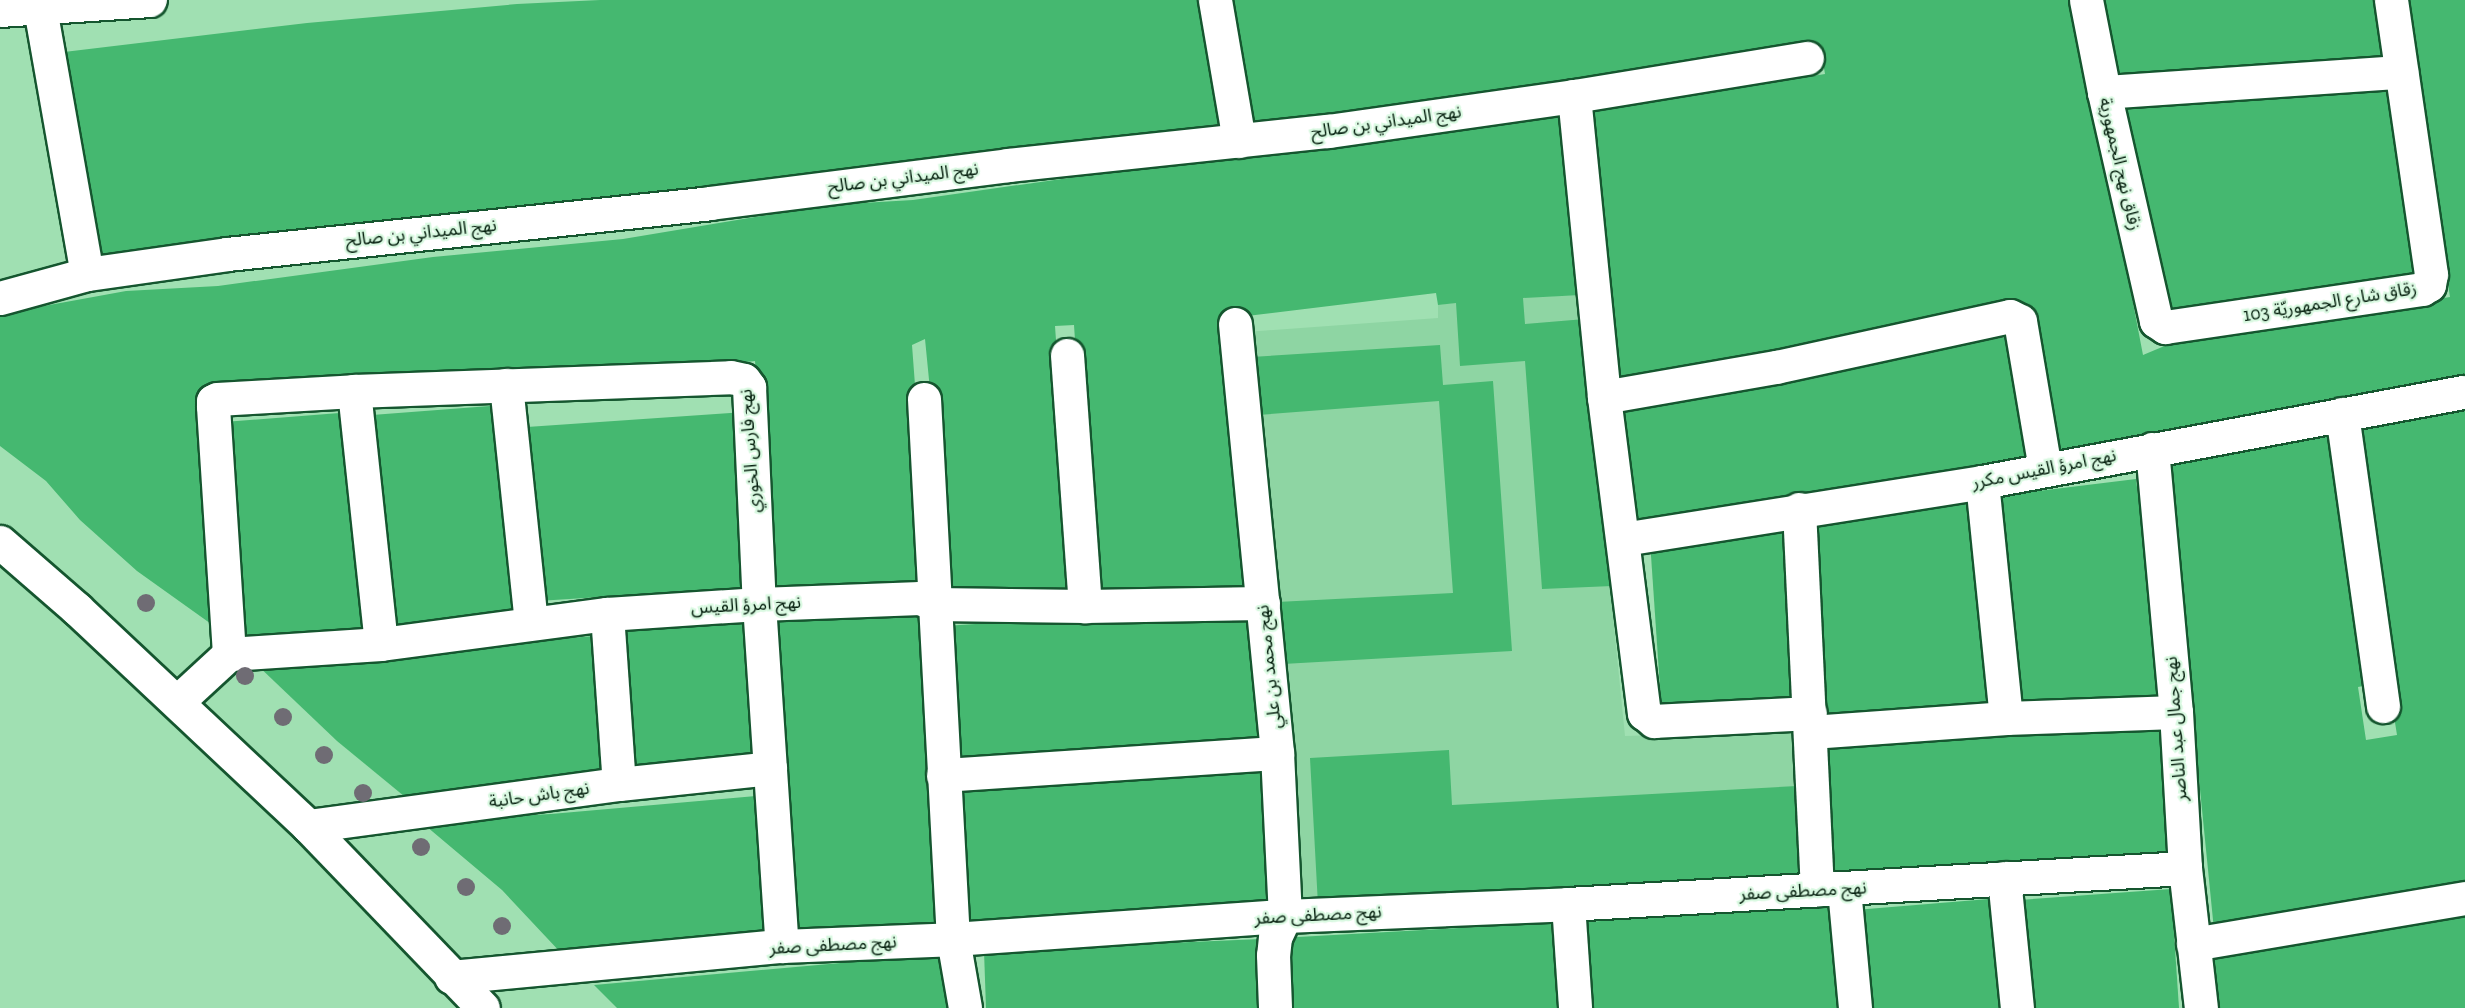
<!DOCTYPE html>
<html>
<head>
<meta charset="utf-8">
<style>
	body { margin:0 }
	#map { position:relative; width:2465px; height:1008px; overflow:hidden; background:#a0e0b2; font-family:"Zilla Slab","Noto Sans Arabic",serif }
	div>[style] { position:absolute }
	[style*='--x'] { left:calc(var(--x)*1px); top:calc(var(--y)*1px); width:calc(var(--w)*1px); rotate:calc(var(--a)*1deg) }
	.built>* { inset:0; background:#8ed5a3 }
	.building>* { inset:0; background:#45b870 }
	.roads { filter:drop-shadow(2px 0 #15562f) drop-shadow(-2px 0 #15562f) drop-shadow(0 2px #15562f) drop-shadow(0 -2px #15562f) }
	.minor>* { height:33px; margin:-16.5px; padding:0 16.5px; transform-origin:16.5px; border-radius:16.5px; background:#fff }
	.trees>* { width:18px; height:18px; margin:-9px; border-radius:50%; background:#6f6c74 }
	span { translate:-50% -50%; white-space:nowrap; text-align:center; line-height:1.15; -webkit-text-stroke:4.5px #d9f9e1; paint-order:stroke }
	.street-label { font-size:18px; color:#051f0e }
</style>
</head>
<body>
<div id="map">
	<div class="built">
		<i style="clip-path:polygon(1581px 295px,1625px 736px,1794px 731px,1802px 878px,1300px 906px,1246px 332px,1438px 318px,1438px 305px,1483px 299px)"></i>
	</div>
	<div class="building">
		<i style="clip-path:polygon(600px 0,1202px 0,1220px 124px,102px 261px,64px 52px,307px 23px,517px 4px)"></i>
		<i style="clip-path:polygon(1228px 0,2075px 0,2143px 355px,2174px 342px,2450px 297px,2403px 0,2465px 0,2465px 384px,2057px 453px,2029px 308px,1612px 387px,1581px 113px,1825px 74px,1820px 44px,1248px 133px)"></i>
		<i style="clip-path:polygon(2094px 0,2381px 0,2390px 64px,2110px 81px)"></i>
		<i style="clip-path:polygon(2395px 81px,2421px 281px,2282px 299px,2164px 310px,2117px 106px,2256px 99px)"></i>
		<i style="clip-path:polygon(1564px 115px,1581px 295px,1523px 298px,1525px 324px,1585px 319px,1612px 586px,1542px 589px,1525px 361px,1460px 366px,1456px 303px,1438px 305px,1436px 293px,1230px 318px,1249px 591px,1092px 600px,1074px 325px,1055px 326px,1074px 594px,946px 600px,936px 451px,925px 339px,912px 345px,930px 585px,773px 597px,755px 361px,639px 374px,204px 394px,221px 631px,137px 571px,80px 520px,46px 481px,0 446px,0 314px,126px 291px,218px 286px,433px 257px,623px 239px,828px 205px,913px 200px,1188px 161px)"></i>
		<i style="clip-path:polygon(2006px 337px,2027px 463px,1639px 529px,1618px 403px)"></i>
		<i style="clip-path:polygon(1440px 345px,1443px 385px,1493px 381px,1512px 651px,1283px 664px,1277px 602px,1453px 593px,1439px 401px,1258px 415px,1251px 357px)"></i>
		<i style="clip-path:polygon(503px 405px,519px 620px,388px 630px,372px 415px)"></i>
		<i style="clip-path:polygon(2465px 407px,2465px 888px,2214px 930px,2191px 699px,2158px 459px,2334px 431px,2374px 684px,2358px 687px,2366px 740px,2397px 735px,2379px 623px,2356px 426px)"></i>
		<i style="clip-path:polygon(352px 412px,369px 629px,242px 640px,224px 422px)"></i>
		<i style="clip-path:polygon(745px 412px,758px 587px,538px 601px,527px 427px)"></i>
		<i style="clip-path:polygon(2136px 479px,2163px 698px,2012px 711px,1989px 497px)"></i>
		<i style="clip-path:polygon(1979px 502px,1998px 710px,1829px 726px,1809px 518px)"></i>
		<i style="clip-path:polygon(1794px 531px,1805px 707px,1662px 717px,1650px 541px)"></i>
		<i style="clip-path:polygon(922px 603px,946px 931px,797px 942px,773px 613px)"></i>
		<i style="clip-path:polygon(1258px 606px,1266px 749px,952px 768px,944px 626px)"></i>
		<i style="clip-path:polygon(751px 621px,760px 760px,629px 768px,620px 629px)"></i>
		<i style="clip-path:polygon(595px 636px,608px 781px,410px 801px,337px 741px,254px 662px)"></i>
		<i style="clip-path:polygon(2163px 720px,2172px 857px,1831px 879px,1822px 742px)"></i>
		<i style="clip-path:polygon(1449px 750px,1452px 805px,1797px 786px,1802px 878px,1318px 905px,1310px 758px)"></i>
		<i style="clip-path:polygon(1273px 761px,1283px 907px,960px 929px,951px 783px)"></i>
		<i style="clip-path:polygon(756px 796px,768px 937px,562px 954px,502px 890px,420px 821px,551px 814px)"></i>
		<i style="clip-path:polygon(2171px 889px,2179px 1008px,2026px 1008px,2019px 900px)"></i>
		<i style="clip-path:polygon(2001px 898px,2009px 1008px,1862px 1008px,1855px 910px)"></i>
		<i style="clip-path:polygon(1839px 902px,1847px 1008px,1582px 1008px,1576px 923px)"></i>
		<i style="clip-path:polygon(2465px 909px,2465px 1008px,2217px 1008px,2208px 952px)"></i>
		<i style="clip-path:polygon(1564px 922px,1569px 1008px,1284px 1008px,1280px 938px)"></i>
		<i style="clip-path:polygon(1261px 939px,1264px 1008px,986px 1008px,984px 951px)"></i>
		<i style="clip-path:polygon(964px 952px,968px 1008px,617px 1008px,594px 985px)"></i>
	</div>
	<div class="roads">
		<div class="minor">
			<i style="--x:1215;--y:0;--w:143;--a:80.3"></i>
			<i style="--x:2086;--y:0;--w:94;--a:78.9"></i>
			<i style="--x:2104;--y:92;--w:235;--a:77.2"></i>
			<i style="--x:2156;--y:321;--w:11;--a:34"></i>
			<i style="--x:2165;--y:327;--w:260;--a:-8.4"></i>
			<i style="--x:2422;--y:289;--w:8;--a:-30"></i>
			<i style="--x:2429;--y:285;--w:11;--a:-80"></i>
			<i style="--x:2431;--y:274;--w:277;--a:-98.3"></i>
			<i style="--x:40;--y:8;--w:270;--a:80"></i>
			<i style="--x:0;--y:10;--w:150;--a:-3.8"></i>
			<i style="--x:2104;--y:92;--w:298;--a:-3.9"></i>
			<i style="--x:1574;--y:96;--w:302;--a:84.3"></i>
			<i style="--x:1604;--y:397;--w:319;--a:82.8"></i>
			<i style="--x:1644;--y:713;--w:13;--a:39"></i>
			<i style="--x:1654;--y:721;--w:156;--a:-2.9"></i>
			<i style="--x:0;--y:298;--w:90;--a:-15.4"></i>
			<i style="--x:87;--y:274;--w:141;--a:-8.1"></i>
			<i style="--x:227;--y:254;--w:485;--a:-6"></i>
			<i style="--x:709;--y:203;--w:301;--a:-7.2"></i>
			<i style="--x:1008;--y:165;--w:322;--a:-6.1"></i>
			<i style="--x:1328;--y:131;--w:248;--a:-8.1"></i>
			<i style="--x:1574;--y:96;--w:236;--a:-9.3"></i>
			<i style="--x:1235;--y:324;--w:431;--a:84.4"></i>
			<i style="--x:1277;--y:753;--w:163;--a:87.2"></i>
			<i style="--x:1285;--y:916;--w:23;--a:115"></i>
			<i style="--x:1275;--y:937;--w:18;--a:96"></i>
			<i style="--x:1273;--y:955;--w:53;--a:87.8"></i>
			<i style="--x:1067;--y:355;--w:252;--a:85.9"></i>
			<i style="--x:506;--y:385;--w:238;--a:84"></i>
			<i style="--x:354;--y:391;--w:254;--a:83.9"></i>
			<i style="--x:1604;--y:397;--w:175;--a:-9.9"></i>
			<i style="--x:1776;--y:367;--w:239;--a:-12.3"></i>
			<i style="--x:2010;--y:316;--w:11;--a:27"></i>
			<i style="--x:2020;--y:321;--w:150;--a:80.4"></i>
			<i style="--x:924;--y:399;--w:541;--a:86.93"></i>
			<i style="--x:953;--y:939;--w:70;--a:80.1"></i>
			<i style="--x:2342;--y:414;--w:295;--a:82"></i>
			<i style="--x:2152;--y:449;--w:264;--a:84.8"></i>
			<i style="--x:2176;--y:712;--w:156;--a:86.7"></i>
			<i style="--x:2185;--y:868;--w:141;--a:83.5"></i>
			<i style="--x:1982;--y:482;--w:237;--a:84.2"></i>
			<i style="--x:1799;--y:509;--w:381;--a:87.3"></i>
			<i style="--x:1623;--y:539;--w:363;--a:-9"></i>
			<i style="--x:1982;--y:482;--w:491;--a:-10.6"></i>
			<i style="--x:0;--y:542;--w:102;--a:41"></i>
			<i style="--x:77;--y:609;--w:317;--a:43.2"></i>
			<i style="--x:308;--y:826;--w:252;--a:46.1"></i>
			<i style="--x:607;--y:614;--w:170;--a:86"></i>
			<i style="--x:229;--y:654;--w:249;--a:-93.7"></i>
			<i style="--x:213;--y:406;--w:5;--a:-90"></i>
			<i style="--x:213;--y:401;--w:4;--a:-27"></i>
			<i style="--x:217;--y:399;--w:137;--a:-3.3"></i>
			<i style="--x:354;--y:391;--w:377;--a:-2.1"></i>
			<i style="--x:731;--y:377;--w:13;--a:13"></i>
			<i style="--x:744;--y:380;--w:9;--a:54"></i>
			<i style="--x:749;--y:387;--w:217;--a:87.4"></i>
			<i style="--x:759;--y:604;--w:343;--a:86.2"></i>
			<i style="--x:229;--y:654;--w:152;--a:-3.8"></i>
			<i style="--x:381;--y:644;--w:228;--a:-7.6"></i>
			<i style="--x:607;--y:614;--w:152;--a:-3.8"></i>
			<i style="--x:759;--y:604;--w:161;--a:-2.1"></i>
			<i style="--x:920;--y:598;--w:15;--a:23"></i>
			<i style="--x:934;--y:604;--w:151;--a:0.8"></i>
			<i style="--x:1085;--y:606;--w:178;--a:-1"></i>
			<i style="--x:177;--y:702;--w:71;--a:-42.7"></i>
			<i style="--x:1811;--y:732;--w:196;--a:-4.1"></i>
			<i style="--x:2006;--y:718;--w:170;--a:-2"></i>
			<i style="--x:943;--y:775;--w:335;--a:-3.8"></i>
			<i style="--x:308;--y:826;--w:314;--a:-7.7"></i>
			<i style="--x:619;--y:784;--w:152;--a:-6"></i>
			<i style="--x:2004;--y:878;--w:131;--a:84.3"></i>
			<i style="--x:1844;--y:889;--w:120;--a:84.7"></i>
			<i style="--x:1568;--y:904;--w:104;--a:86.1"></i>
			<i style="--x:2193;--y:944;--w:276;--a:-9.6"></i>
			<i style="--x:451;--y:977;--w:332;--a:-5.4"></i>
			<i style="--x:782;--y:946;--w:171;--a:-2.3"></i>
			<i style="--x:953;--y:939;--w:333;--a:-4"></i>
			<i style="--x:1285;--y:916;--w:283;--a:-2.4"></i>
			<i style="--x:1568;--y:904;--w:618;--a:-3.34"></i>
		</div>
	</div>
	<div class="trees">
		<i style="left:146px;top:603px"></i>
		<i style="left:245px;top:676px"></i>
		<i style="left:283px;top:717px"></i>
		<i style="left:324px;top:755px"></i>
		<i style="left:363px;top:793px"></i>
		<i style="left:421px;top:847px"></i>
		<i style="left:466px;top:887px"></i>
		<i style="left:502px;top:926px"></i>
	</div>
	<div class="street-label">
		<span style="left:1386px;top:122px;rotate:-8deg">نهج الميداني بن صالح</span>
		<span style="left:2120px;top:164px;rotate:77deg">زقاق نهج الجمهورية</span>
		<span style="left:903px;top:178px;rotate:-7deg">نهج الميداني بن صالح</span>
		<span style="left:421px;top:233px;rotate:-6deg">نهج الميداني بن صالح</span>
		<span style="left:2330px;top:302px;rotate:-9deg">زقاق شارع الجمهوريّة 103</span>
		<span style="left:750px;top:451px;rotate:-94deg">نهج فارس الخوري</span>
		<span style="left:2044px;top:469px;rotate:-11deg">نهج امرؤ القيس مكرر</span>
		<span style="left:746px;top:605px;rotate:-3deg">نهج امرؤ القيس</span>
		<span style="left:1269px;top:667px;rotate:-96deg">نهج محمد بن علي</span>
		<span style="left:2176px;top:729px;rotate:-94deg">نهج جمال عبد الناصر</span>
		<span style="left:539px;top:795px;rotate:-8deg">نهج باش حانبة</span>
		<span style="left:1803px;top:891px;rotate:-3deg">نهج مصطفى صفر</span>
		<span style="left:1318px;top:915px;rotate:-3deg">نهج مصطفى صفر</span>
		<span style="left:833px;top:945px;rotate:-3deg">نهج مصطفى صفر</span>
	</div>
</div>
</body>
</html>
